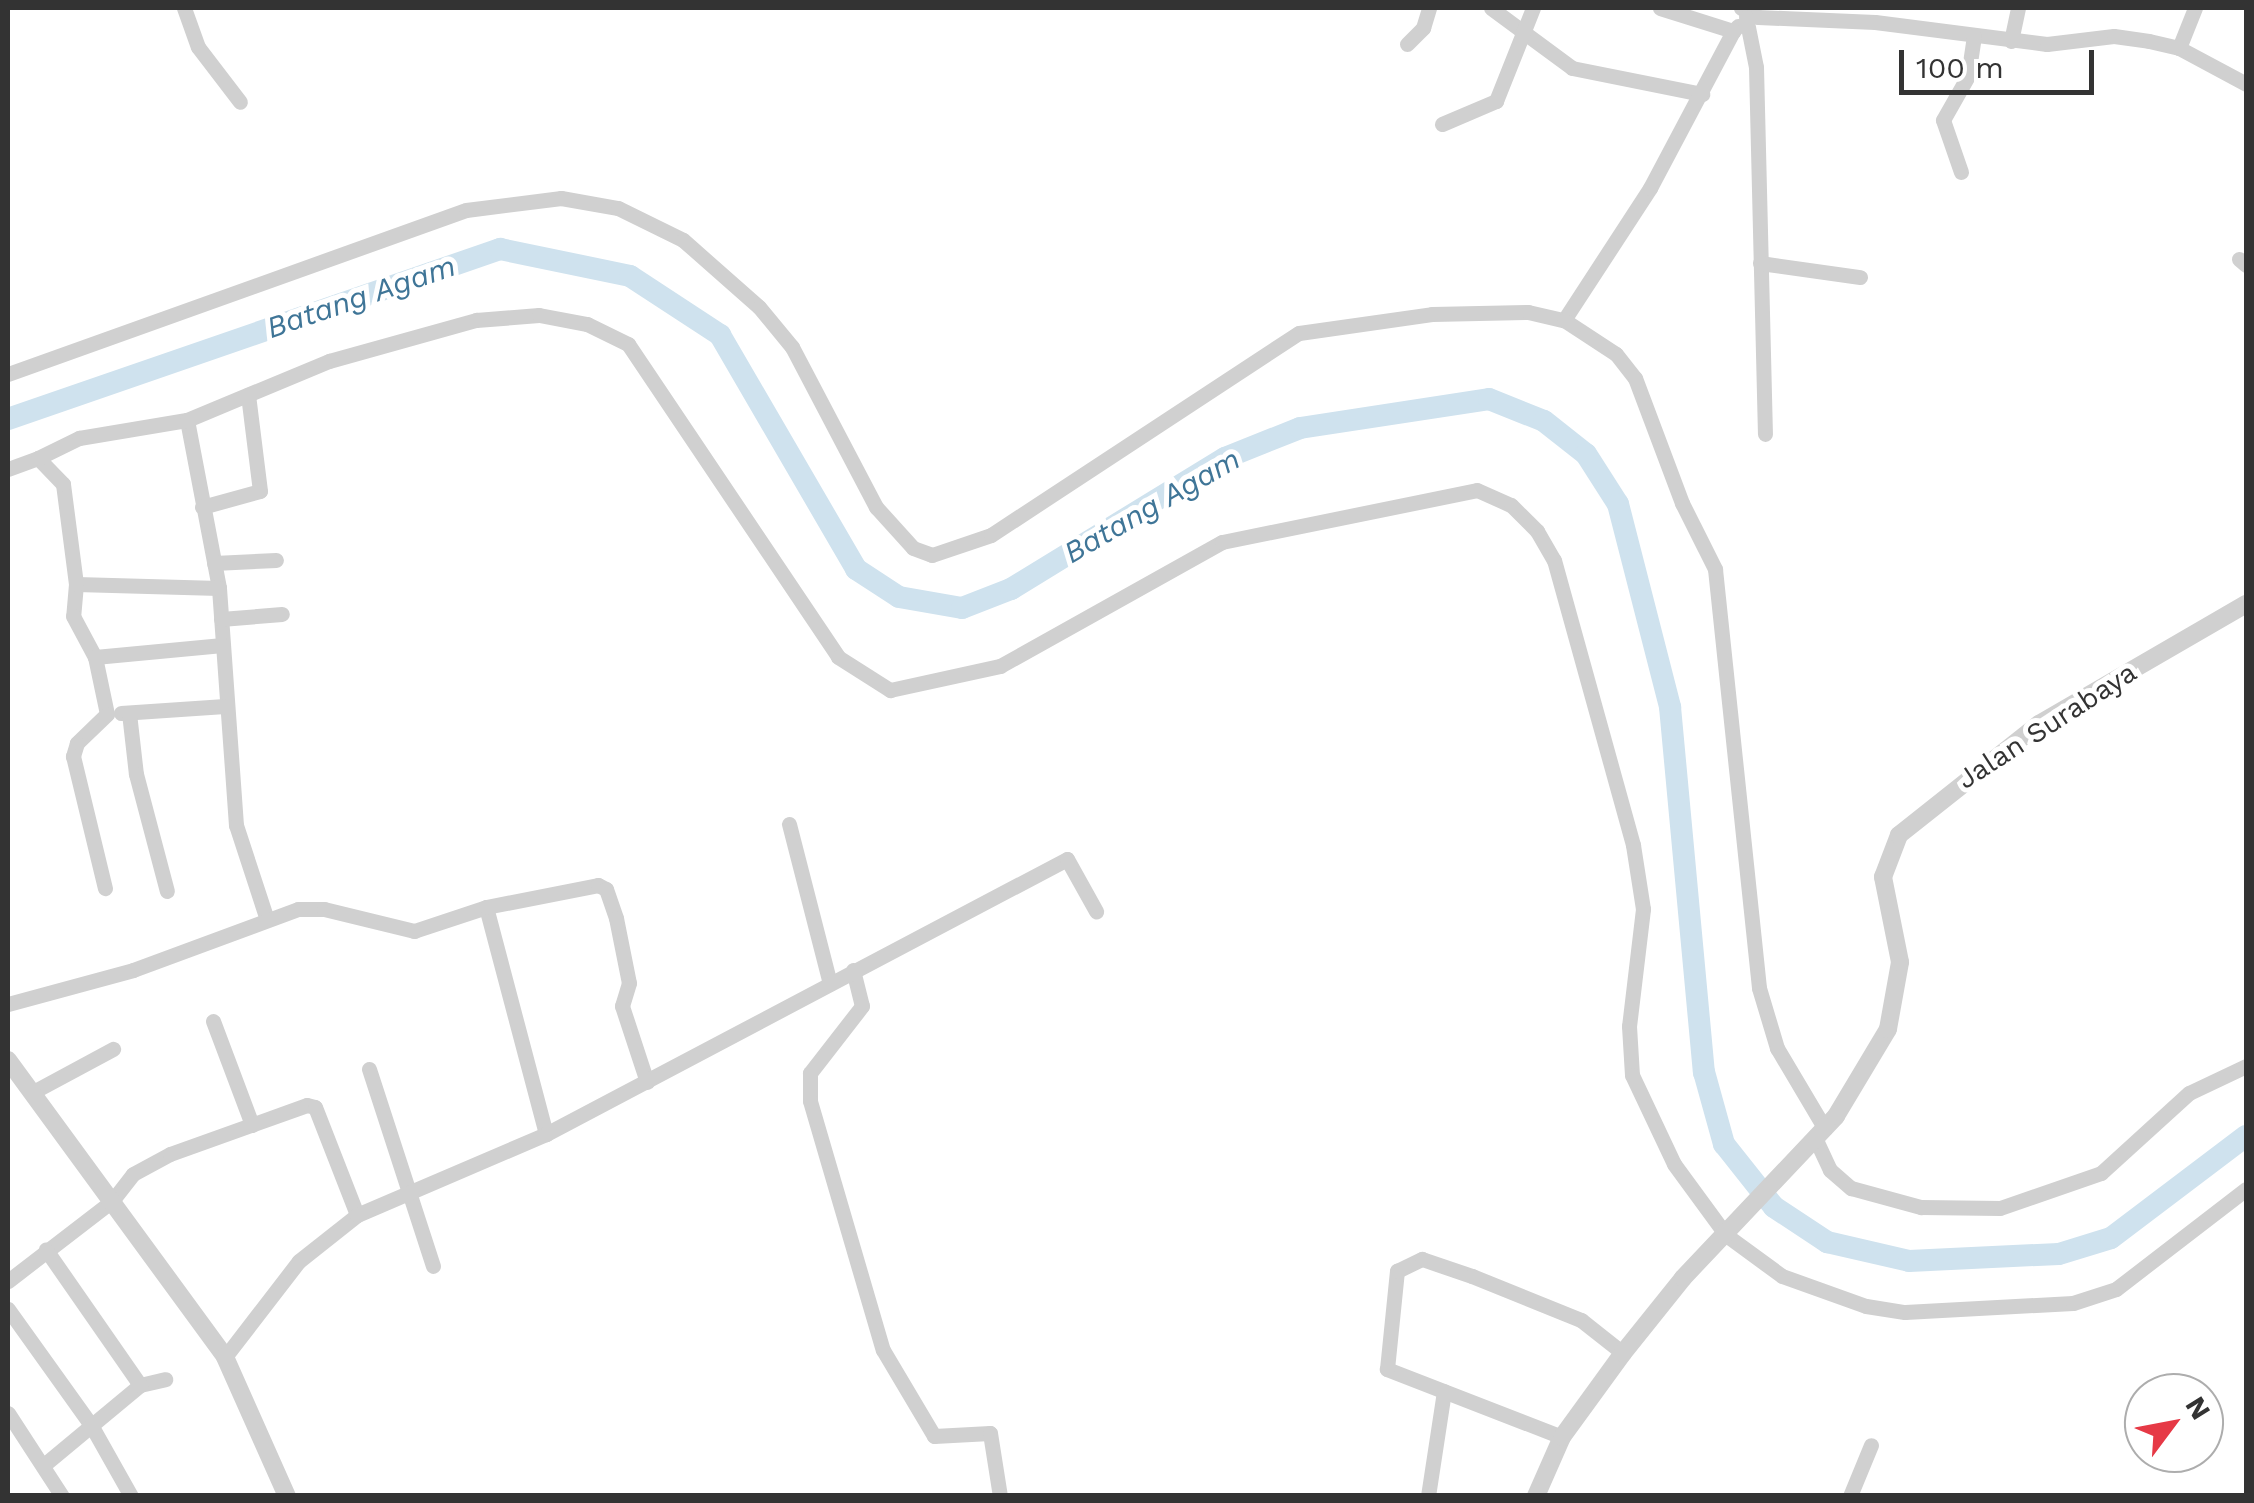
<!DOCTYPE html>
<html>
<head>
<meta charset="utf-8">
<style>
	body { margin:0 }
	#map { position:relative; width:2254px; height:1503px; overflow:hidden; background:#fff; font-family:"Work Sans",sans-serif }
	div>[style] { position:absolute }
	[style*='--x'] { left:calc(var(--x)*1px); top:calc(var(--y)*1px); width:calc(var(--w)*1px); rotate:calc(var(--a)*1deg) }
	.river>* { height:22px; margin:-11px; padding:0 11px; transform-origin:11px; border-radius:11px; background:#cfe2ee }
	.minor>* { height:15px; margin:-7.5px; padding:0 7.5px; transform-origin:7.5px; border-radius:7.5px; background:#d0d0d0 }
	.tertiary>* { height:18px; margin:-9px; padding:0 9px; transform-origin:9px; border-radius:9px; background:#d0d0d0 }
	span { translate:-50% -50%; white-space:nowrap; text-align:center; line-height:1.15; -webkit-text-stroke:10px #fff; paint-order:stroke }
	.street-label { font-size:28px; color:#333 }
	.water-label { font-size:30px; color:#3f7597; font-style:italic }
	.frame { position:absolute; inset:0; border:10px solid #333; pointer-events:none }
	.north { position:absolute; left:2124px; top:1373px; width:100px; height:100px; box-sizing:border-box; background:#fff; border:2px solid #adadad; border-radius:50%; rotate:58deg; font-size:28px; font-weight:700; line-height:40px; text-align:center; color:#333 }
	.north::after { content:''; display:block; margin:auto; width:35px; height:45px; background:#e63946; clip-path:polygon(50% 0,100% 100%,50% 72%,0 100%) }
	.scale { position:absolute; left:1899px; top:50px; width:195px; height:45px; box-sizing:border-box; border:5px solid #333; border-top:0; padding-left:12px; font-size:30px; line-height:35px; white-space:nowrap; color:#333; -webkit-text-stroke:8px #fff; paint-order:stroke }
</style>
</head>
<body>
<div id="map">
	<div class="river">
		<i style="--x:8;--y:419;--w:521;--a:-19.06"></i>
		<i style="--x:500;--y:249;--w:133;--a:11.7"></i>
		<i style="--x:630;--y:276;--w:108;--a:33.2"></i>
		<i style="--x:720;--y:335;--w:271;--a:59.8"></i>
		<i style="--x:856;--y:569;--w:51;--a:33.1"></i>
		<i style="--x:899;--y:597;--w:64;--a:9.9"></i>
		<i style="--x:962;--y:608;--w:53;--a:-21.2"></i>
		<i style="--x:1011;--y:589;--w:251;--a:-31.5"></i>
		<i style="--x:1225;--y:458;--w:81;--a:-21.8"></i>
		<i style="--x:1300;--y:428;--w:191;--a:-8.7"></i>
		<i style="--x:1489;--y:399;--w:59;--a:21.8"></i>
		<i style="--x:1544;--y:421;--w:53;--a:38.2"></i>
		<i style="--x:1586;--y:454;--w:59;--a:57.4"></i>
		<i style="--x:1618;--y:504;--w:210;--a:75.6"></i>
		<i style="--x:1670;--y:707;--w:367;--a:84.7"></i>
		<i style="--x:1704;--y:1072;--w:75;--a:74.5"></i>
		<i style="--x:1724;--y:1144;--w:80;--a:51.6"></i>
		<i style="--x:1774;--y:1207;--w:64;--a:33.4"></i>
		<i style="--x:1827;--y:1242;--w:84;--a:13"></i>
		<i style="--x:1909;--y:1261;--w:150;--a:-2.7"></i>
		<i style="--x:2059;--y:1254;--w:54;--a:-17.1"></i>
		<i style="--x:2111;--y:1238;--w:169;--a:-37.1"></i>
	</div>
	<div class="minor">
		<i style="--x:184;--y:8;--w:41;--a:70.3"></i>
		<i style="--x:198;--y:47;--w:69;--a:52.6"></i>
		<i style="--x:1491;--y:8;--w:101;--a:36.5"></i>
		<i style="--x:1572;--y:68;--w:133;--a:11.3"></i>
		<i style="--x:1660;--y:8;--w:77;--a:17.5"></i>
		<i style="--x:1733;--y:31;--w:7;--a:-45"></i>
		<i style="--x:1741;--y:8;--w:19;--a:28"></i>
		<i style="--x:1758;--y:17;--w:117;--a:2.4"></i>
		<i style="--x:1875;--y:22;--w:173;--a:7.3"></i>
		<i style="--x:2047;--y:44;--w:67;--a:-6.8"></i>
		<i style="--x:2114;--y:36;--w:35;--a:8"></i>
		<i style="--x:2149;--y:41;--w:31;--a:13"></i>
		<i style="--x:2179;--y:48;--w:76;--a:28.2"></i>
		<i style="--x:1746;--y:17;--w:51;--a:78.7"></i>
		<i style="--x:1756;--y:67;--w:367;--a:88.6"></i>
		<i style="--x:2011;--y:41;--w:34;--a:-78"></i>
		<i style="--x:1407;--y:44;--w:23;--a:-45"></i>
		<i style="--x:1423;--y:28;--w:21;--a:-73"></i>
		<i style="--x:2179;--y:48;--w:43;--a:-68.2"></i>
		<i style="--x:1442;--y:124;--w:59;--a:-23.1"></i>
		<i style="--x:1496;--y:101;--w:100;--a:-68.3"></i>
		<i style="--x:1961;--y:172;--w:55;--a:-109.1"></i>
		<i style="--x:1943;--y:120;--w:51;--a:-60.4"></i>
		<i style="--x:1968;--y:76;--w:40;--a:-81.5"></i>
		<i style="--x:2239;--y:259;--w:9;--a:41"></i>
		<i style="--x:1760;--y:263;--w:101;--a:8"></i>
		<i style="--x:1564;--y:320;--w:158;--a:-56.9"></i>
		<i style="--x:1650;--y:188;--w:178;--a:-62.1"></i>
		<i style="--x:8;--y:374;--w:486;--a:-19.7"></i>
		<i style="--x:466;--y:210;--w:96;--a:-7.2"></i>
		<i style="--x:561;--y:198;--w:58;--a:10"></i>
		<i style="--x:618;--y:208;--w:72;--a:26.2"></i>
		<i style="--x:683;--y:240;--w:101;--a:41.4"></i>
		<i style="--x:759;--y:307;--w:52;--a:50.5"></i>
		<i style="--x:792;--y:347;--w:181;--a:62.3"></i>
		<i style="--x:876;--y:507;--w:55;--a:47.9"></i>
		<i style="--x:913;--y:548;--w:20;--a:20"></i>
		<i style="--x:932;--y:555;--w:62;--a:-18.7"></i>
		<i style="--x:991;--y:535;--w:368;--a:-33.3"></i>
		<i style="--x:1299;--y:333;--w:134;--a:-8.1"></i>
		<i style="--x:1432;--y:314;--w:96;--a:-1.2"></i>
		<i style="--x:1528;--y:312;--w:37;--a:13"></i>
		<i style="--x:1564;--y:320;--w:62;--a:33.2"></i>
		<i style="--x:1616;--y:354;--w:31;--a:52"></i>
		<i style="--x:1635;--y:378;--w:134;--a:69.4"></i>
		<i style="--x:1682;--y:503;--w:74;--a:63.4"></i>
		<i style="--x:1715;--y:569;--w:421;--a:84"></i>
		<i style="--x:1759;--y:988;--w:63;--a:73.3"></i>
		<i style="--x:1777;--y:1048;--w:94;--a:59.3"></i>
		<i style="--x:187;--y:420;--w:171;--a:79.2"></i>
		<i style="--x:219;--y:588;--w:238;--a:85.9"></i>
		<i style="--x:236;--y:825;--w:97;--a:71.9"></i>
		<i style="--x:8;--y:469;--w:32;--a:-20"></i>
		<i style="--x:202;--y:507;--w:60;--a:-15.4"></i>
		<i style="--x:260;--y:491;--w:97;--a:-97.1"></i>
		<i style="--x:214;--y:563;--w:62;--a:-2.8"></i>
		<i style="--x:76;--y:584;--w:32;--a:95"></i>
		<i style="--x:73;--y:616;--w:47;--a:61.8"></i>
		<i style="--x:95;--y:657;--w:58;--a:78.1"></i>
		<i style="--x:107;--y:714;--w:42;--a:136"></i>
		<i style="--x:77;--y:743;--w:14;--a:107"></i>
		<i style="--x:73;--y:756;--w:136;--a:76.4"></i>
		<i style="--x:219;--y:588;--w:143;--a:-178.4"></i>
		<i style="--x:76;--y:584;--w:101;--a:-97.4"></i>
		<i style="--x:63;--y:484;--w:36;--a:-134"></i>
		<i style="--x:38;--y:458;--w:46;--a:-26"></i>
		<i style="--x:79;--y:438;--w:109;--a:-9.5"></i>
		<i style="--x:187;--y:420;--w:154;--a:-22.6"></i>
		<i style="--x:329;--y:361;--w:153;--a:-15.6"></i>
		<i style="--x:476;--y:320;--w:63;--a:-4.5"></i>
		<i style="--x:539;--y:315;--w:49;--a:10.6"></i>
		<i style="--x:587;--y:324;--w:46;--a:26"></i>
		<i style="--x:628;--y:344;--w:377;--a:56.1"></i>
		<i style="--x:838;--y:657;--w:62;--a:32.4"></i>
		<i style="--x:890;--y:690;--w:113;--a:-12.3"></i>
		<i style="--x:1000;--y:666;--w:254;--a:-29.2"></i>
		<i style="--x:1222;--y:542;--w:260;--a:-11.5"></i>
		<i style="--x:1477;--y:490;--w:37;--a:24"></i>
		<i style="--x:1511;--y:505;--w:37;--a:45"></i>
		<i style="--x:1537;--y:531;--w:34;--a:60"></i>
		<i style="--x:1554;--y:560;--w:296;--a:74.5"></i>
		<i style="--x:1633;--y:845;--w:65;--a:81.1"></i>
		<i style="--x:1643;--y:909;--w:118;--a:96.8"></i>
		<i style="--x:1629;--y:1026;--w:49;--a:86.5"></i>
		<i style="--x:1632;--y:1075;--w:98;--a:64.7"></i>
		<i style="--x:1674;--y:1164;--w:88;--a:53.8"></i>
		<i style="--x:1726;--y:1235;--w:69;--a:36.2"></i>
		<i style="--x:1782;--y:1276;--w:89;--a:19.7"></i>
		<i style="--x:1866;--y:1306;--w:39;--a:9"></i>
		<i style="--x:1905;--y:1312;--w:168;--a:-3.1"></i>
		<i style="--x:2073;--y:1303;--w:45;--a:-18"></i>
		<i style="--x:2116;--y:1289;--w:164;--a:-37.6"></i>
		<i style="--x:221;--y:619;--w:61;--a:-4.7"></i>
		<i style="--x:95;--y:657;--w:128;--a:-5.4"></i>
		<i style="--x:121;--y:713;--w:104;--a:-3.9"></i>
		<i style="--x:129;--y:713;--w:61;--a:83.5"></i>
		<i style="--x:136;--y:774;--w:121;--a:75.2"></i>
		<i style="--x:789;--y:824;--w:165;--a:75.6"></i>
		<i style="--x:486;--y:907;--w:235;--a:75.2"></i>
		<i style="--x:853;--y:970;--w:37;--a:76"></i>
		<i style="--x:862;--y:1006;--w:85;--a:127.8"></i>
		<i style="--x:810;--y:1073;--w:28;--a:90"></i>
		<i style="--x:810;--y:1101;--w:259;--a:73.7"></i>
		<i style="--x:883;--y:1350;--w:100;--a:59.3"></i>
		<i style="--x:934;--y:1436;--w:56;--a:-3.1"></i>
		<i style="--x:990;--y:1433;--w:64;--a:81"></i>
		<i style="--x:8;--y:1004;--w:130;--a:-15.2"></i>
		<i style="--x:133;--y:970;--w:176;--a:-20.3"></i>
		<i style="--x:298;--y:909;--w:26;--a:0"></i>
		<i style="--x:324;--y:909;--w:93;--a:13.7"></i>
		<i style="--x:414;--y:931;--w:76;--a:-18.4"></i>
		<i style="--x:486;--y:907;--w:114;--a:-11.1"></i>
		<i style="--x:598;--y:885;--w:9;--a:27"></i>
		<i style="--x:606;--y:889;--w:31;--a:71"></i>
		<i style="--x:616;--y:918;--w:66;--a:78.7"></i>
		<i style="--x:629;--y:983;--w:24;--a:107"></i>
		<i style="--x:622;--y:1006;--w:80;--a:71.8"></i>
		<i style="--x:213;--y:1021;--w:111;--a:69.4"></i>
		<i style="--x:369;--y:1069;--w:207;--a:72"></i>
		<i style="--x:33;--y:1092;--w:91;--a:-28.3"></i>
		<i style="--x:1816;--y:1140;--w:33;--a:65"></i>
		<i style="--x:1830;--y:1170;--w:28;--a:41"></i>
		<i style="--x:1851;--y:1188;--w:73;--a:15.2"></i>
		<i style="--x:1921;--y:1207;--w:79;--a:0.7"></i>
		<i style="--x:2000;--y:1208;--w:107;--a:-19.1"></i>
		<i style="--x:2101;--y:1173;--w:119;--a:-42.3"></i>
		<i style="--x:2189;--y:1093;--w:63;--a:-25.3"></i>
		<i style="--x:8;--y:1281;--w:131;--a:-37.6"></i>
		<i style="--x:112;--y:1201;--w:34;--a:-52"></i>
		<i style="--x:133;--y:1174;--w:42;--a:-28.4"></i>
		<i style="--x:170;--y:1154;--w:145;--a:-19.7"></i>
		<i style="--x:307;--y:1105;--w:8;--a:14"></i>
		<i style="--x:315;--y:1107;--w:116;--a:68.7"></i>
		<i style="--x:8;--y:1309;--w:143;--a:54.4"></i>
		<i style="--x:91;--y:1425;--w:81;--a:60.6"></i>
		<i style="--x:225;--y:1357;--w:121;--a:-52.4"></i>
		<i style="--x:299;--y:1261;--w:74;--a:-38.4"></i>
		<i style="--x:357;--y:1215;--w:206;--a:-23.2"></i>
		<i style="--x:546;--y:1134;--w:589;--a:-27.83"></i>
		<i style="--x:1067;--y:859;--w:60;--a:60.9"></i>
		<i style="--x:140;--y:1385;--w:26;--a:-13"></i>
		<i style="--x:8;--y:1413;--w:99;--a:57"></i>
		<i style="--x:1562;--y:1437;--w:188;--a:-158.8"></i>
		<i style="--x:1387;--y:1369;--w:99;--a:-84.2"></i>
		<i style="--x:1397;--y:1271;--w:28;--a:-26"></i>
		<i style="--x:1422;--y:1259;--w:53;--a:18.8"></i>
		<i style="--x:1472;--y:1276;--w:118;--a:22"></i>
		<i style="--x:1581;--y:1320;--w:53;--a:38.2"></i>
		<i style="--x:45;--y:1464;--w:124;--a:-39.7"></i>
		<i style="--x:140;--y:1385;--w:165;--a:-124.8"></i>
		<i style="--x:1428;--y:1496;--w:106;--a:-81.3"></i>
		<i style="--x:1850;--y:1496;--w:55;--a:-67.6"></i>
	</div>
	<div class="tertiary">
		<i style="--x:8;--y:1060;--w:368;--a:53.8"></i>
		<i style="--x:225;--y:1357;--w:152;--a:66"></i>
		<i style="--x:1536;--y:1496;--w:64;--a:-66.2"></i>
		<i style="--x:1562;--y:1437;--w:104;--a:-54"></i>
		<i style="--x:1623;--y:1353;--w:96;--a:-51.3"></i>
		<i style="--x:1683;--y:1278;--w:223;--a:-46.6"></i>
		<i style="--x:1836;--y:1116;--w:101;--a:-59.1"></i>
		<i style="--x:1888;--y:1029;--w:68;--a:-79.8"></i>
		<i style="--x:1900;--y:962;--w:87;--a:-101.3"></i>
		<i style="--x:1883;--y:877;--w:45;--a:-69.1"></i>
		<i style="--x:1899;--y:835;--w:179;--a:-38.4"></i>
		<i style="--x:2039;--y:724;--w:239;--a:-30.1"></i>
	</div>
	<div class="street-label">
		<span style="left:2047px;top:726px;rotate:-33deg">Jalan Surabaya</span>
	</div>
	<div class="water-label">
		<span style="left:361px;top:297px;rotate:-19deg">Batang Agam</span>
		<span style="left:1152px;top:506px;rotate:-30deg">Batang Agam</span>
	</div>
	<div class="frame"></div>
	<div class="north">N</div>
	<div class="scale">100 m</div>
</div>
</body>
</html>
